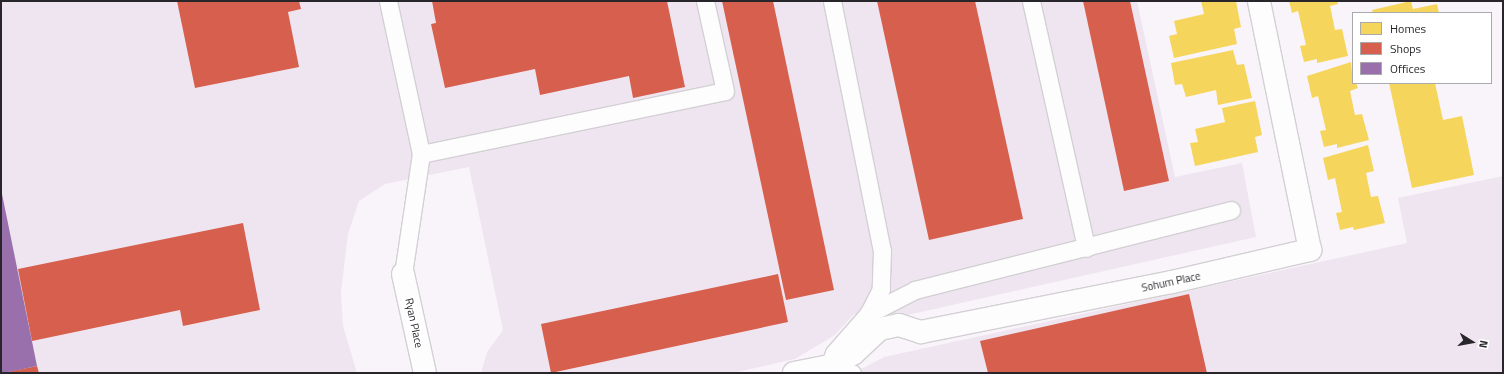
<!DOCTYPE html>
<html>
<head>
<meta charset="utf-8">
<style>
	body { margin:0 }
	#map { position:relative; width:1504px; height:374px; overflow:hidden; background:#f9f4fa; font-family:"Titillium Web",sans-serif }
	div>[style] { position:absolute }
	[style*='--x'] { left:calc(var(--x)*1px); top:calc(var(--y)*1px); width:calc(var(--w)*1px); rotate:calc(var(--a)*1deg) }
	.built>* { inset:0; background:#efe5f1 }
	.homes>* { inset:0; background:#f6d55c }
	.shops>* { inset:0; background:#d6604d }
	.offices>* { inset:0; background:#9970ab }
	.roads { filter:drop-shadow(1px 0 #d3d0d4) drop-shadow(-1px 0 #d3d0d4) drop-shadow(0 1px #d3d0d4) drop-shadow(0 -1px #d3d0d4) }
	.service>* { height:17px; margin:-8.5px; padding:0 8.5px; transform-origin:8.5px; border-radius:8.5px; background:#fefdfe }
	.minor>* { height:22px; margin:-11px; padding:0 11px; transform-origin:11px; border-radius:11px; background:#fefdfe }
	span { translate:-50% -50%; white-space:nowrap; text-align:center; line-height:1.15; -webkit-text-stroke:4px #fff; paint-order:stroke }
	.street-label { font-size:11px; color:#29262b }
	.frame { position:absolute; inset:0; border:2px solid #29262b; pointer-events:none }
	.legend { position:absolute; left:1352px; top:12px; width:140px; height:72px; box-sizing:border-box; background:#fff; border:1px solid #a9a8aa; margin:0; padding:5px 7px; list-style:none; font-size:12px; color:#29262b }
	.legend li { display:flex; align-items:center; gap:8px; height:20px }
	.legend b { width:20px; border:1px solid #a9a8aa }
	.north { position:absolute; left:1452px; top:322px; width:40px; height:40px; -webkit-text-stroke:3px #fff; paint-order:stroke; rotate:101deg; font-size:11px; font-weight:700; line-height:16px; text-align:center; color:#29262b }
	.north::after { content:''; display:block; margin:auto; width:14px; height:18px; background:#29262b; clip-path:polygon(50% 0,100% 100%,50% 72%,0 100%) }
</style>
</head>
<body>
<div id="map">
	<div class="built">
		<i style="clip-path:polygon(1px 1px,1137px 1px,1175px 177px,1242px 163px,1256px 237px,872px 323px,854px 314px,835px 335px,795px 359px,733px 373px,481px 373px,487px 352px,503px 330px,469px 167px,385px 184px,359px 201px,348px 234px,341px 292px,343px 326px,357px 373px,1px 373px)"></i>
		<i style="clip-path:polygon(1503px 176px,1503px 373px,854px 373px,884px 357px,1407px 243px,1398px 198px)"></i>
	</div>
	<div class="homes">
		<i style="clip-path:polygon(1201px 1px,1236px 1px,1241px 27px,1234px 29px,1237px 44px,1174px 58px,1169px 36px,1177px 34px,1174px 21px,1204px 14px)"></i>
		<i style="clip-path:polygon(1289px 1px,1337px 1px,1338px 4px,1330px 6px,1335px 30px,1342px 29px,1348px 56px,1317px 63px,1317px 59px,1304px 62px,1300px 46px,1306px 45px,1298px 11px,1292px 13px)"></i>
		<i style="clip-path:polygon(1411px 1px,1413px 9px,1437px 4px,1439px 13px,1373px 13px,1372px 10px)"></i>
		<i style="clip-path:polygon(1233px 50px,1237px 65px,1244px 64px,1252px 98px,1218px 105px,1216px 90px,1186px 97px,1182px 84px,1175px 85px,1171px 63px)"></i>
		<i style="clip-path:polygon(1351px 62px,1353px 83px,1356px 83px,1358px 88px,1350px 91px,1355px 115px,1362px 114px,1369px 140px,1337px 148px,1337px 144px,1324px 147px,1320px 131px,1326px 130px,1318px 96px,1312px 98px,1307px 76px)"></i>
		<i style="clip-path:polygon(1389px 83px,1435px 83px,1443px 120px,1462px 116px,1474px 175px,1412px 188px)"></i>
		<i style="clip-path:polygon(1255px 101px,1262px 135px,1255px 137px,1258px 152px,1195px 166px,1190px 143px,1198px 142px,1195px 129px,1225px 122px,1222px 108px)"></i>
		<i style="clip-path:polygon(1368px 145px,1374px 171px,1366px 173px,1371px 197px,1378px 196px,1385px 223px,1354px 230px,1353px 227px,1340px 230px,1336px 213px,1342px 212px,1335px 178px,1328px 180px,1323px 158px)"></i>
	</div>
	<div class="shops">
		<i style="clip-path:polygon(177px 1px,299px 1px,301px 9px,288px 12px,299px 67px,195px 88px)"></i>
		<i style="clip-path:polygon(432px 1px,667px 1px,685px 87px,633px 98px,629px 76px,540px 95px,535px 69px,445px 88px,431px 24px,436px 23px)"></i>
		<i style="clip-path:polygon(722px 1px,773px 1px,834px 290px,786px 300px)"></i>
		<i style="clip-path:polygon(877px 1px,975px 1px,1023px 219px,929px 240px)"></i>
		<i style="clip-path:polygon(1083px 1px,1130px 1px,1169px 181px,1124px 191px)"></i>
		<i style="clip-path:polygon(243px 223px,260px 310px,183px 326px,180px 310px,32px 341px,18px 269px)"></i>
		<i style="clip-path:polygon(778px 274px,788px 322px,551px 373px,541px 324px)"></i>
		<i style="clip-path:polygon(1189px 294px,1207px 373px,988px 373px,980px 341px)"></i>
		<i style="clip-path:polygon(37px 366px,39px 373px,7px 373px,7px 372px)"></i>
	</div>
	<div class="offices">
		<i style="clip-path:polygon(1px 189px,37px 366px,4px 373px,1px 373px)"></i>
	</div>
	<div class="roads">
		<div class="service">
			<i style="--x:388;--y:1;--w:157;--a:77.8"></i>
			<i style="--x:832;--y:1;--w:255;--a:78.7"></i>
			<i style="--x:882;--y:251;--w:38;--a:92"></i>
			<i style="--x:881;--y:289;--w:28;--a:117"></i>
			<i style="--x:868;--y:314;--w:52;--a:131.1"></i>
			<i style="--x:834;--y:353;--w:14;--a:111"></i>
			<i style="--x:829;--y:366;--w:24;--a:17"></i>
			<i style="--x:1031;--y:1;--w:253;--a:77.4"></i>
			<i style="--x:403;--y:274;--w:121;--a:-81.5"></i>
			<i style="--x:421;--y:154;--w:310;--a:-11.7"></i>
			<i style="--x:725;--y:91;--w:92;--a:-102.5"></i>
			<i style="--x:868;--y:314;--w:53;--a:-27.1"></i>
			<i style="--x:915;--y:290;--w:326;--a:-14.2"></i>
		</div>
		<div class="minor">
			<i style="--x:403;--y:274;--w:101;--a:77.5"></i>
			<i style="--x:794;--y:373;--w:36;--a:-11"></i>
			<i style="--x:829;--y:366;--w:27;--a:-27"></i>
			<i style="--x:853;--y:354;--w:37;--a:-43"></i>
			<i style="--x:880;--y:329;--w:19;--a:-12"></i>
			<i style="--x:899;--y:325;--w:23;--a:18"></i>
			<i style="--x:921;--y:332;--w:256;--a:-11.3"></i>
			<i style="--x:1172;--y:282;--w:142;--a:-13.1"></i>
			<i style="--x:1310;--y:250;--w:254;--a:-101.6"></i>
		</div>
	</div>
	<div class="street-label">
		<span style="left:1171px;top:282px;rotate:-12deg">Sohum Place</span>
		<span style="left:414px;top:323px;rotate:78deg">Ryan Place</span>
	</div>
	<div class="frame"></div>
	<ul class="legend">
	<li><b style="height:11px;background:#f6d55c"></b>Homes</li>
	<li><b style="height:11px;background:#d6604d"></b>Shops</li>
	<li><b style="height:11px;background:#9970ab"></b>Offices</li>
	</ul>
	<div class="north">N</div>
</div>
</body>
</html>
